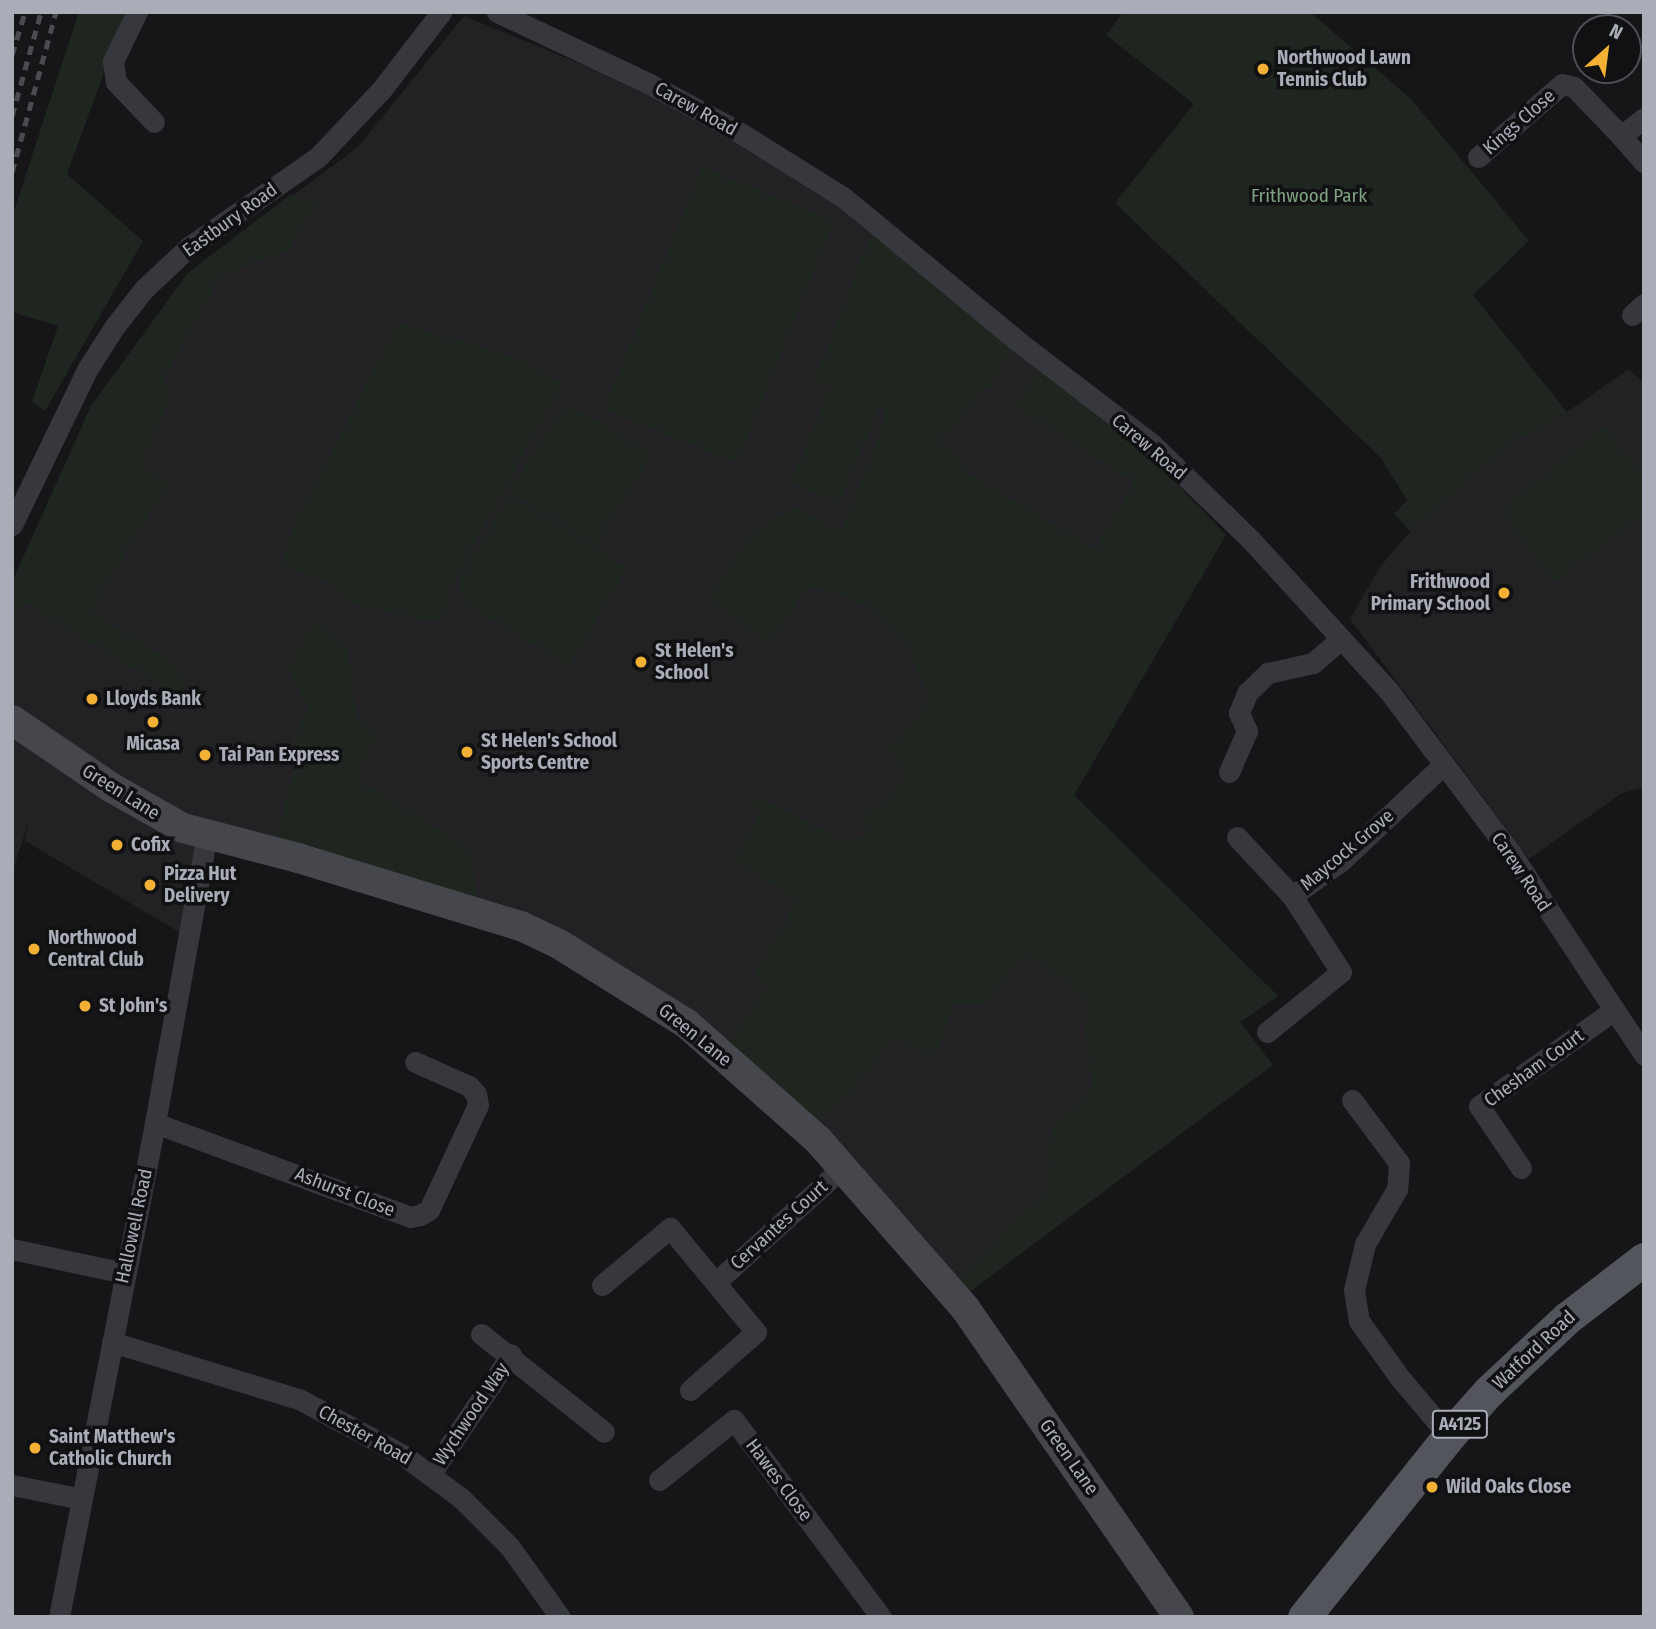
<!DOCTYPE html>
<html>
<head>
<meta charset="utf-8">
<style>
	body { margin:0 }
	#map { position:relative; width:1656px; height:1629px; overflow:hidden; background:#161618; font-family:"Fira Sans Condensed",sans-serif }
	div>[style] { position:absolute }
	[style*='--x'] { left:calc(var(--x)*1px); top:calc(var(--y)*1px); width:calc(var(--w)*1px); rotate:calc(var(--a)*1deg) }
	.built>* { inset:0; background:#222225 }
	.green>* { inset:0; background:#1e261f }
	.minor>* { height:21px; margin:-10.5px; padding:0 10.5px; transform-origin:10.5px; border-radius:10.5px; background:#37383d }
	.secondary>* { height:30px; margin:-15px; padding:0 15px; transform-origin:15px; border-radius:15px; background:#45474d }
	.primary>* { height:33px; margin:-16.5px; padding:0 16.5px; transform-origin:16.5px; border-radius:16.5px; background:#53555c }
	.rail>* { height:5px; margin-top:-2.5px; transform-origin:0; background:repeating-linear-gradient(90deg,#4a4c52 0 9px,transparent 0 16px) }
	.dots>* { width:19px; height:19px; translate:-50% -50%; box-sizing:border-box; border:4px solid #111113; border-radius:50% }
	span { translate:-50% -50%; white-space:nowrap; text-align:center; line-height:1.15; -webkit-text-stroke:7px #111113; paint-order:stroke }
	.shield-label span { padding:2px 5px; background:#111113; border:2px solid; border-radius:5px; -webkit-text-stroke-width:0 }
	.shield-label { font-size:18px; color:#a8adb8; font-weight:700 }
	.poi-label { font-size:19px; color:#a8adb8; font-weight:700 }
	.left { translate:0 -50%; text-align:left }
	.right { translate:-100% -50%; text-align:right }
	.street-label { font-size:19px; color:#a8adb8 }
	.park-label { font-size:19px; color:#7fa381 }
	.frame { position:absolute; inset:0; border:14px solid #a8adb8; pointer-events:none }
	.north { position:absolute; left:1572px; top:14px; width:70px; height:70px; box-sizing:border-box; background:#111113; border:2px solid #4d4f55; border-radius:50%; rotate:28deg; font-size:19px; font-weight:700; line-height:28px; text-align:center; color:#a8adb8 }
	.north::after { content:''; display:block; margin:auto; width:24px; height:32px; background:#f2b134; clip-path:polygon(50% 0,100% 100%,50% 72%,0 100%) }
</style>
</head>
<body>
<div id="map">
	<div class="built">
		<i style="clip-path:polygon(464px 16px,647px 91px,711px 125px,821px 192px,1013px 345px,1226px 535px,1074px 795px,1278px 996px,1240px 1022px,1273px 1065px,969px 1292px,813px 1116px,730px 1041px,551px 923px,221px 824px,181px 933px,25px 841px,28px 823px,12px 873px,12px 591px,201px 707px,12px 585px,91px 406px,188px 273px,358px 147px)"></i>
		<i style="clip-path:polygon(1629px 369px,1644px 383px,1644px 788px,1622px 793px,1529px 859px,1350px 619px,1380px 567px,1429px 509px,1511px 443px,1567px 412px)"></i>
	</div>
	<div class="green">
		<i style="clip-path:polygon(79px 12px,126px 12px,67px 174px,143px 241px,45px 411px,32px 402px,58px 326px,12px 312px,12px 217px)"></i>
		<i style="clip-path:polygon(1119px 12px,1310px 12px,1411px 99px,1529px 241px,1473px 295px,1567px 412px,1511px 443px,1410px 531px,1394px 514px,1407px 500px,1381px 458px,1115px 203px,1194px 104px,1106px 35px,1121px 15px)"></i>
		<i style="clip-path:polygon(702px 167px,834px 221px,737px 463px,604px 409px)"></i>
		<i style="clip-path:polygon(290px 195px,317px 202px,289px 249px,220px 276px,164px 379px,170px 400px,140px 466px,169px 482px,90px 611px,169px 660px,184px 681px,180px 697px,24px 602px,12px 622px,12px 582px,91px 406px,188px 273px)"></i>
		<i style="clip-path:polygon(872px 231px,1013px 345px,991px 386px,978px 391px,976px 398px,942px 440px,969px 474px,1095px 549px,1134px 482px,1016px 406px,1041px 370px,1147px 453px,1226px 535px,1074px 795px,1278px 996px,1240px 1022px,1273px 1065px,971px 1291px,960px 1281px,1047px 1187px,1051px 1130px,1092px 1086px,1085px 1032px,1087px 1000px,1035px 958px,1019px 962px,983px 1005px,953px 1005px,934px 1058px,910px 1047px,894px 1035px,857px 1086px,819px 1123px,730px 1041px,768px 985px,755px 975px,797px 900px,734px 860px,761px 810px,751px 803px,750px 795px,791px 812px,839px 839px,866px 837px,863px 817px,909px 777px,888px 747px,918px 718px,928px 697px,906px 642px,876px 612px,836px 591px,806px 588px,771px 644px,708px 598px,751px 535px,793px 507px,841px 532px,886px 418px,880px 405px,839px 503px,791px 483px,831px 384px,814px 382px)"></i>
		<i style="clip-path:polygon(399px 322px,520px 360px,562px 383px,450px 588px,447px 617px,429px 621px,348px 603px,329px 583px,282px 565px,297px 518px)"></i>
		<i style="clip-path:polygon(564px 406px,600px 422px,652px 455px,595px 545px,509px 491px)"></i>
		<i style="clip-path:polygon(1605px 427px,1644px 477px,1644px 512px,1555px 582px,1499px 510px)"></i>
		<i style="clip-path:polygon(509px 497px,627px 568px,569px 666px,463px 602px,459px 580px)"></i>
		<i style="clip-path:polygon(314px 620px,348px 651px,357px 718px,379px 732px,355px 778px,474px 851px,475px 898px,276px 840px,294px 768px,294px 735px,310px 709px,289px 670px)"></i>
	</div>
	<div class="minor">
		<i style="--x:137;--y:12;--w:55;--a:116.1"></i>
		<i style="--x:113;--y:61;--w:21;--a:82"></i>
		<i style="--x:116;--y:82;--w:55;--a:46.5"></i>
		<i style="--x:497;--y:12;--w:169;--a:25.2"></i>
		<i style="--x:650;--y:84;--w:95;--a:28.2"></i>
		<i style="--x:734;--y:129;--w:128;--a:32"></i>
		<i style="--x:843;--y:197;--w:234;--a:39.5"></i>
		<i style="--x:1024;--y:346;--w:161;--a:37.4"></i>
		<i style="--x:1152;--y:444;--w:138;--a:44.1"></i>
		<i style="--x:1251;--y:540;--w:203;--a:47.6"></i>
		<i style="--x:1388;--y:690;--w:204;--a:53"></i>
		<i style="--x:1511;--y:853;--w:242;--a:56.6"></i>
		<i style="--x:1644;--y:118;--w:29;--a:142"></i>
		<i style="--x:1621;--y:136;--w:35;--a:49"></i>
		<i style="--x:1478;--y:157;--w:111;--a:-41"></i>
		<i style="--x:1562;--y:84;--w:12;--a:14"></i>
		<i style="--x:1574;--y:87;--w:68;--a:46.2"></i>
		<i style="--x:1632;--y:315;--w:16;--a:-43"></i>
		<i style="--x:12;--y:525;--w:174;--a:-64.2"></i>
		<i style="--x:88;--y:368;--w:50;--a:-57.3"></i>
		<i style="--x:115;--y:326;--w:47;--a:-51.9"></i>
		<i style="--x:144;--y:289;--w:63;--a:-43.1"></i>
		<i style="--x:190;--y:246;--w:156;--a:-34.8"></i>
		<i style="--x:318;--y:157;--w:93;--a:-46.7"></i>
		<i style="--x:382;--y:89;--w:97;--a:-52.5"></i>
		<i style="--x:1229;--y:772;--w:45;--a:-66.3"></i>
		<i style="--x:1247;--y:731;--w:20;--a:-114"></i>
		<i style="--x:1239;--y:713;--w:22;--a:-68"></i>
		<i style="--x:1247;--y:693;--w:29;--a:-44"></i>
		<i style="--x:1268;--y:673;--w:46;--a:-12.5"></i>
		<i style="--x:1313;--y:663;--w:37;--a:-41"></i>
		<i style="--x:1237;--y:837;--w:81;--a:47"></i>
		<i style="--x:1267;--y:1032;--w:95;--a:-39"></i>
		<i style="--x:1341;--y:972;--w:90;--a:-122.8"></i>
		<i style="--x:1292;--y:896;--w:60;--a:-35.5"></i>
		<i style="--x:1341;--y:861;--w:141;--a:-43.3"></i>
		<i style="--x:1352;--y:1100;--w:79;--a:53.3"></i>
		<i style="--x:1399;--y:1163;--w:26;--a:94"></i>
		<i style="--x:1397;--y:1189;--w:64;--a:120.2"></i>
		<i style="--x:1365;--y:1244;--w:47;--a:103.4"></i>
		<i style="--x:1354;--y:1290;--w:31;--a:81"></i>
		<i style="--x:1359;--y:1321;--w:70;--a:54.3"></i>
		<i style="--x:1400;--y:1378;--w:76;--a:49.8"></i>
		<i style="--x:155;--y:1123;--w:272;--a:20.2"></i>
		<i style="--x:410;--y:1217;--w:10;--a:-11"></i>
		<i style="--x:420;--y:1215;--w:10;--a:-29"></i>
		<i style="--x:429;--y:1210;--w:116;--a:-65"></i>
		<i style="--x:478;--y:1105;--w:11;--a:-100"></i>
		<i style="--x:476;--y:1094;--w:11;--a:-131"></i>
		<i style="--x:469;--y:1086;--w:59;--a:-156"></i>
		<i style="--x:1521;--y:1168;--w:75;--a:-124.1"></i>
		<i style="--x:1479;--y:1106;--w:166;--a:-35.4"></i>
		<i style="--x:12;--y:1249;--w:115;--a:12.1"></i>
		<i style="--x:716;--y:1282;--w:170;--a:-42.1"></i>
		<i style="--x:602;--y:1285;--w:89;--a:-40"></i>
		<i style="--x:670;--y:1228;--w:135;--a:50.4"></i>
		<i style="--x:756;--y:1332;--w:88;--a:138.7"></i>
		<i style="--x:481;--y:1334;--w:157;--a:38.5"></i>
		<i style="--x:112;--y:1342;--w:195;--a:17"></i>
		<i style="--x:299;--y:1399;--w:118;--a:28.3"></i>
		<i style="--x:403;--y:1455;--w:72;--a:36.6"></i>
		<i style="--x:461;--y:1498;--w:69;--a:45"></i>
		<i style="--x:510;--y:1547;--w:86;--a:54.5"></i>
		<i style="--x:431;--y:1473;--w:143;--a:-55.9"></i>
		<i style="--x:659;--y:1480;--w:96;--a:-38.7"></i>
		<i style="--x:734;--y:1420;--w:246;--a:53.3"></i>
		<i style="--x:12;--y:1485;--w:71;--a:11.3"></i>
		<i style="--x:59;--y:1617;--w:503;--a:-79"></i>
		<i style="--x:155;--y:1123;--w:294;--a:-79.8"></i>
	</div>
	<div class="secondary">
		<i style="--x:12;--y:720;--w:121;--a:34.2"></i>
		<i style="--x:112;--y:788;--w:81;--a:29.4"></i>
		<i style="--x:183;--y:828;--w:119;--a:14.6"></i>
		<i style="--x:298;--y:858;--w:233;--a:17"></i>
		<i style="--x:521;--y:926;--w:42;--a:25.3"></i>
		<i style="--x:559;--y:944;--w:151;--a:32"></i>
		<i style="--x:687;--y:1024;--w:175;--a:41.5"></i>
		<i style="--x:818;--y:1140;--w:223;--a:48.8"></i>
		<i style="--x:965;--y:1308;--w:376;--a:55.3"></i>
	</div>
	<div class="primary">
		<i style="--x:1304;--y:1617;--w:232;--a:-51.3"></i>
		<i style="--x:1449;--y:1436;--w:60;--a:-48.4"></i>
		<i style="--x:1489;--y:1391;--w:107;--a:-43.1"></i>
		<i style="--x:1567;--y:1318;--w:97;--a:-37.5"></i>
	</div>
	<div class="rail">
		<i style="--x:12;--y:55;--w:45;--a:-73.2"></i>
		<i style="--x:12;--y:116;--w:108;--a:-74.4"></i>
		<i style="--x:12;--y:172;--w:166;--a:-74.6"></i>
	</div>
	<div class="dots">
		<i style="left:1263px;top:69px;background:#f2b134"></i>
		<i style="left:1504px;top:593px;background:#f2b134"></i>
		<i style="left:641px;top:662px;background:#f2b134"></i>
		<i style="left:92px;top:699px;background:#f2b134"></i>
		<i style="left:153px;top:722px;background:#f2b134"></i>
		<i style="left:467px;top:752px;background:#f2b134"></i>
		<i style="left:205px;top:755px;background:#f2b134"></i>
		<i style="left:117px;top:845px;background:#f2b134"></i>
		<i style="left:150px;top:885px;background:#f2b134"></i>
		<i style="left:34px;top:949px;background:#f2b134"></i>
		<i style="left:85px;top:1006px;background:#f2b134"></i>
		<i style="left:35px;top:1448px;background:#f2b134"></i>
		<i style="left:1432px;top:1487px;background:#f2b134"></i>
	</div>
	<div class="shield-label">
		<span style="left:1460px;top:1424px">A4125</span>
	</div>
	<div class="poi-label">
		<span class="left" style="left:1277px;top:69px">Northwood Lawn<br>Tennis Club</span>
		<span class="right" style="left:1490px;top:593px">Frithwood<br>Primary School</span>
		<span class="left" style="left:655px;top:662px">St Helen's<br>School</span>
		<span class="left" style="left:106px;top:699px">Lloyds Bank</span>
		<span class="left" style="left:481px;top:752px">St Helen's School<br>Sports Centre</span>
		<span style="left:153px;top:744px">Micasa</span>
		<span class="left" style="left:219px;top:755px">Tai Pan Express</span>
		<span class="left" style="left:131px;top:845px">Cofix</span>
		<span class="left" style="left:164px;top:885px">Pizza Hut<br>Delivery</span>
		<span class="left" style="left:48px;top:949px">Northwood<br>Central Club</span>
		<span class="left" style="left:99px;top:1006px">St John's</span>
		<span class="left" style="left:49px;top:1448px">Saint Matthew's<br>Catholic Church</span>
		<span class="left" style="left:1446px;top:1487px">Wild Oaks Close</span>
	</div>
	<div class="street-label">
		<span style="left:696px;top:109px;rotate:29deg">Carew Road</span>
		<span style="left:1519px;top:122px;rotate:-41deg">Kings Close</span>
		<span style="left:230px;top:220px;rotate:-36deg">Eastbury Road</span>
		<span style="left:1149px;top:447px;rotate:40deg">Carew Road</span>
		<span style="left:121px;top:792px;rotate:32deg">Green Lane</span>
		<span style="left:1347px;top:850px;rotate:-40deg">Maycock Grove</span>
		<span style="left:1521px;top:872px;rotate:56deg">Carew Road</span>
		<span style="left:695px;top:1035px;rotate:39deg">Green Lane</span>
		<span style="left:1534px;top:1068px;rotate:-36deg">Chesham Court</span>
		<span style="left:345px;top:1192px;rotate:21deg">Ashurst Close</span>
		<span style="left:779px;top:1225px;rotate:-42deg">Cervantes Court</span>
		<span style="left:134px;top:1226px;rotate:-78deg">Hallowell Road</span>
		<span style="left:1534px;top:1350px;rotate:-43deg">Watford Road</span>
		<span style="left:471px;top:1414px;rotate:-56deg">Wychwood Way</span>
		<span style="left:365px;top:1435px;rotate:29deg">Chester Road</span>
		<span style="left:1069px;top:1457px;rotate:55deg">Green Lane</span>
		<span style="left:779px;top:1480px;rotate:53deg">Hawes Close</span>
	</div>
	<div class="park-label">
		<span style="left:1309px;top:196px">Frithwood Park</span>
	</div>
	<div class="frame"></div>
	<div class="north">N</div>
</div>
</body>
</html>
